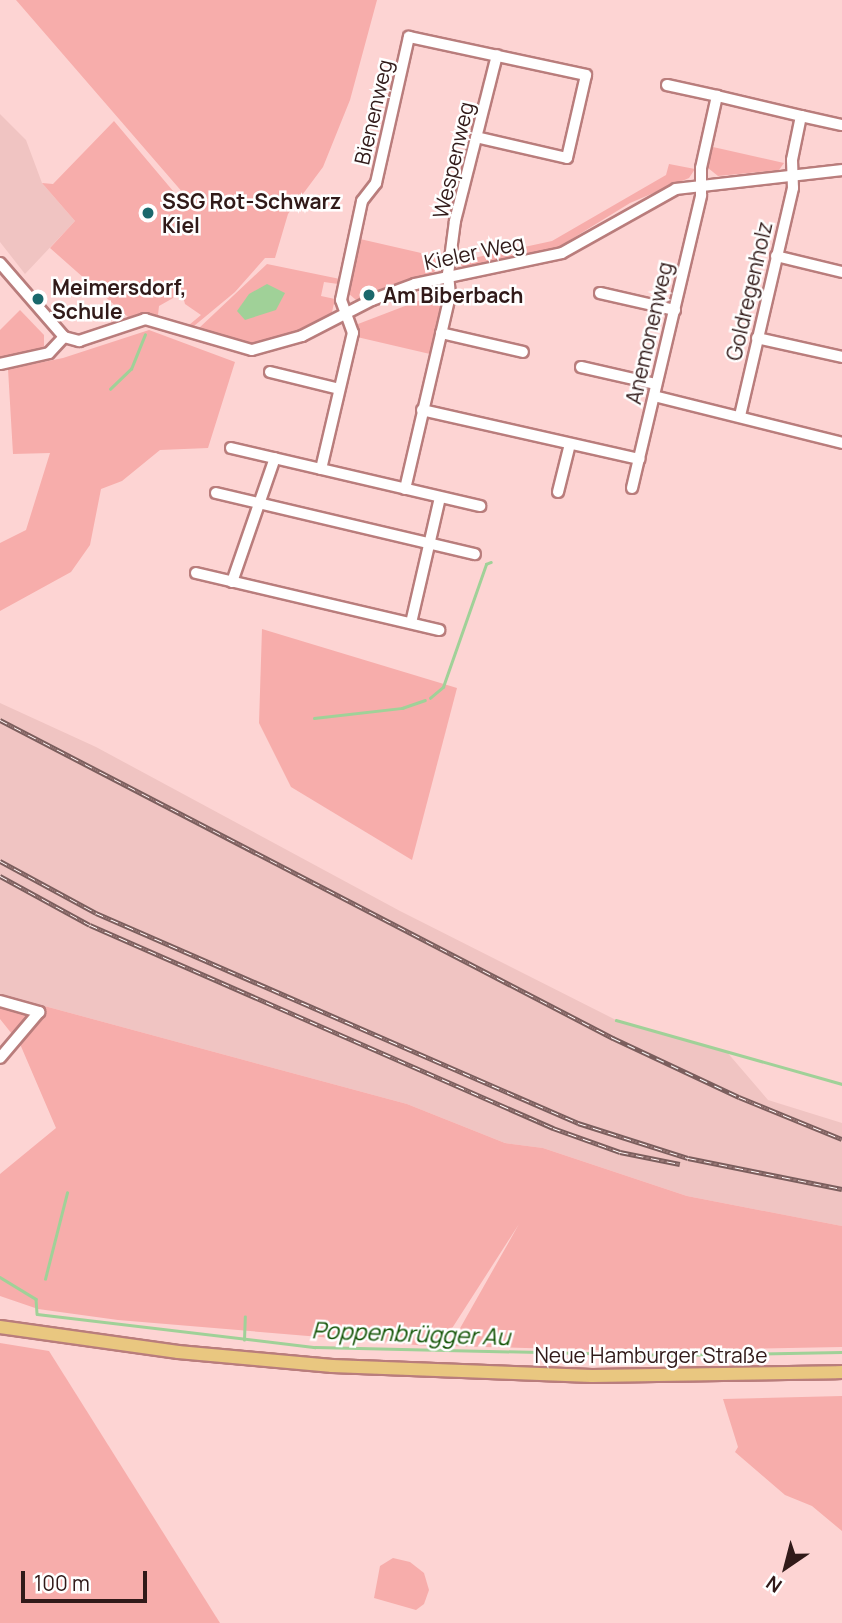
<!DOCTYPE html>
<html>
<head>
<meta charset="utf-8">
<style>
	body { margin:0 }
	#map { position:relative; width:842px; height:1623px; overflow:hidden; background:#fdd4d3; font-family:Manrope,sans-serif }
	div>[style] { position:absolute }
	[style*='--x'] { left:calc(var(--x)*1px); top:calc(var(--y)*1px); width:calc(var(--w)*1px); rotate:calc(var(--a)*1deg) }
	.built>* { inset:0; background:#f0c4c2 }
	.green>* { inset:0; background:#f7adab }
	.water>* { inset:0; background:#a0d198 }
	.stream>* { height:2.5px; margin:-1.25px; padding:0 1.25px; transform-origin:1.25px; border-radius:1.25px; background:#a0d198 }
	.roads { filter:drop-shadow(2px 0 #b97d7c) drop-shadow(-2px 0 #b97d7c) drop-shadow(0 2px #b97d7c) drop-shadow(0 -2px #b97d7c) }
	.minor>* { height:10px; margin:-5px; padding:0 5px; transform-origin:5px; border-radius:5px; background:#fff }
	.major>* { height:12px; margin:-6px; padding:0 6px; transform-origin:6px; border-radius:6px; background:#e9c780 }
	.rail>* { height:5px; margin-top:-2.5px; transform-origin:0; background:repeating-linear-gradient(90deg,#fff 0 8px,#7b5e5d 0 16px); box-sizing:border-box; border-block:2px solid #7b5e5d }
	.dots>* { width:19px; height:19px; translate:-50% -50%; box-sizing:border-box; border:4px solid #fff; border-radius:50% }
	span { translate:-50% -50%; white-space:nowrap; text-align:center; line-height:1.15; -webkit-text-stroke:5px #fff; paint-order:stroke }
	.street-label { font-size:21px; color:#311a19 }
	.poi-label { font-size:21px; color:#311a19; font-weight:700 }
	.left { translate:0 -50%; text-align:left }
	.water-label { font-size:23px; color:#125305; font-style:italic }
	.north { position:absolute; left:751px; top:1532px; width:70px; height:70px; -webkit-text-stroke:5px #fff; paint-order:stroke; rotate:215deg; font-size:19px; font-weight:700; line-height:28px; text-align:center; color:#311a19 }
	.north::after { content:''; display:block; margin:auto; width:24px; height:32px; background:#311a19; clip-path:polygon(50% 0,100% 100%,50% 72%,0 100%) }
	.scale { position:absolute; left:21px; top:1571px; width:126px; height:32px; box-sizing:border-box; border:4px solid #311a19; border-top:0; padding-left:9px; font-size:21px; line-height:24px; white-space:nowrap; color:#311a19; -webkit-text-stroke:5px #fff; paint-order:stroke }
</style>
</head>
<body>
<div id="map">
	<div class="built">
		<i style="clip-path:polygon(0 114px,26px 140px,42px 183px,75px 221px,25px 274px,0 242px)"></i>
		<i style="clip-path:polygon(0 703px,96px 747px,400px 911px,616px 1020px,726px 1051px,768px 1100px,842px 1123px,842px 1226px,687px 1196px,543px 1148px,505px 1143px,407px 1104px,0 994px)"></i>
	</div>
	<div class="green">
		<i style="clip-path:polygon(16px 0,377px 0,350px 100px,323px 167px,288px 214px,275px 258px,265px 258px,235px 292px,194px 326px,189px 325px,201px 315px,185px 304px,182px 293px,159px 306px,158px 315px,128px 317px,50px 248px,75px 221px,42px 183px,53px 184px,114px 121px,184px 204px,190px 201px)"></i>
		<i style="clip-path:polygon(713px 147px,784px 163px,779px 170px,718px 176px,708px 168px)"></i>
		<i style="clip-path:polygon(669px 164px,695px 169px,689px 178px,630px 203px,557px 248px,464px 267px,455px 262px,552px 241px,666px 175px)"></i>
		<i style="clip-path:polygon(360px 239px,443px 258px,434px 272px,356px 300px,348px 293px)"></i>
		<i style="clip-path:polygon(267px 264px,340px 279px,338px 284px,324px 282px,321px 296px,335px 299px,332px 312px,323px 321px,257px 347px,198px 329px)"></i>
		<i style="clip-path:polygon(439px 293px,447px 295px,430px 354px,357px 337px,358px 324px)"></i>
		<i style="clip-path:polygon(20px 310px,44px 335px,44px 350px,0 359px,0 330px)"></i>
		<i style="clip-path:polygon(149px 330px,235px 362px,208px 448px,160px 450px,122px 481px,101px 489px,90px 545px,71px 572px,0 611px,0 543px,26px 530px,50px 453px,13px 454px,8px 369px,63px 358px)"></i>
		<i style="clip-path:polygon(262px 629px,457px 688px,412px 860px,291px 787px,259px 723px)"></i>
		<i style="clip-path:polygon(0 994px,407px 1104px,505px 1143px,543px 1148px,687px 1196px,842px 1226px,842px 1347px,632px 1351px,450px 1346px,519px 1224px,440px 1347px,118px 1320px,38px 1309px,0 1296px,0 1174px,56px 1128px,20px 1044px,0 1019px)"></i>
		<i style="clip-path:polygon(0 1343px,49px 1351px,220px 1623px,0 1623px)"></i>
		<i style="clip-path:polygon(842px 1396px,842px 1531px,812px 1506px,785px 1495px,735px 1452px,738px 1447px,723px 1399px)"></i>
		<i style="clip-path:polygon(393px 1558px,410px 1562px,424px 1573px,429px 1590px,424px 1604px,416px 1610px,374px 1598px,380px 1566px)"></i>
	</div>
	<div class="water">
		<i style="clip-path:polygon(267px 284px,285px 293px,276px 310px,245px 320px,237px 311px,249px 294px)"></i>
	</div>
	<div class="stream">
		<i style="--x:110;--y:389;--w:29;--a:-44"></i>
		<i style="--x:131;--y:369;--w:37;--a:-68"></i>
		<i style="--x:430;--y:698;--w:17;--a:-40"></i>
		<i style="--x:443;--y:687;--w:130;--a:-70.7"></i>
		<i style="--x:486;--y:564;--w:5;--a:-22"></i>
		<i style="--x:314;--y:718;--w:89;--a:-6.5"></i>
		<i style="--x:402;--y:708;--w:24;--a:-19"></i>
		<i style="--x:616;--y:1020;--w:235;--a:15.8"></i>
		<i style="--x:0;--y:1277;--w:42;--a:31.4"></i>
		<i style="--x:36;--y:1299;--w:15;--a:86"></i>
		<i style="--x:37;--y:1314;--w:280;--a:6.8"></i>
		<i style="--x:315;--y:1347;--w:356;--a:1.3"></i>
		<i style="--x:671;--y:1355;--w:171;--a:-1"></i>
		<i style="--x:45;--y:1279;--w:89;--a:-75.7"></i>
		<i style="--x:244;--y:1340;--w:23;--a:-88"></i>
	</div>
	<div class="roads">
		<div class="minor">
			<i style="--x:667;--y:85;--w:51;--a:12.4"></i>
			<i style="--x:801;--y:116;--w:42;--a:12.4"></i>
			<i style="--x:776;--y:256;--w:68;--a:13.6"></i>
			<i style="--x:0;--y:263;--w:98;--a:49.1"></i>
			<i style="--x:64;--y:337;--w:16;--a:15"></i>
			<i style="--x:79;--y:341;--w:70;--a:-18.4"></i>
			<i style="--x:145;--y:319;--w:111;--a:16.2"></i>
			<i style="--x:252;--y:350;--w:52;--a:-15.6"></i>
			<i style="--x:302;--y:336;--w:79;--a:-27.2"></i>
			<i style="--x:372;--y:300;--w:46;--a:-20.4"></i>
			<i style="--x:415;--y:284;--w:150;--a:-11.9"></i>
			<i style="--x:562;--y:253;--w:131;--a:-29.3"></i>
			<i style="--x:676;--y:189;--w:167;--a:-6.5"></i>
			<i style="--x:600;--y:293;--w:77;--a:12.8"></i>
			<i style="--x:441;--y:333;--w:84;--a:13"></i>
			<i style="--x:757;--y:338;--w:87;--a:12.6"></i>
			<i style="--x:0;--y:364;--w:50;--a:-12.7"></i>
			<i style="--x:49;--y:353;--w:22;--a:-47"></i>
			<i style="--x:581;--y:367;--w:77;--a:12.8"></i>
			<i style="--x:270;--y:372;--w:71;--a:13.8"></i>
			<i style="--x:654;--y:396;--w:194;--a:14"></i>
			<i style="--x:422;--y:410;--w:223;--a:12.7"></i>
			<i style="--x:231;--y:448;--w:256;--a:13.1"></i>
			<i style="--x:321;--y:469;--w:140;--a:-76.8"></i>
			<i style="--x:353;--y:333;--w:35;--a:-110"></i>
			<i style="--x:341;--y:300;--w:101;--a:-78"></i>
			<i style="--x:362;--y:201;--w:23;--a:-52"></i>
			<i style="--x:376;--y:183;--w:150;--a:-77.3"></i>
			<i style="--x:409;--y:37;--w:181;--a:12.1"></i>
			<i style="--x:586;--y:75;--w:85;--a:102.9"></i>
			<i style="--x:567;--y:158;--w:93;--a:-167"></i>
			<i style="--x:632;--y:488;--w:301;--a:-76.7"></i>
			<i style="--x:701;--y:195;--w:27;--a:-90"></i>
			<i style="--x:701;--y:168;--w:74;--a:-77.5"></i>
			<i style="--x:717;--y:96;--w:86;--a:13.4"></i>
			<i style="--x:801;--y:116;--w:45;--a:101.6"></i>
			<i style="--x:792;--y:160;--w:28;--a:88"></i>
			<i style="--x:793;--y:188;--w:233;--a:103.1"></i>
			<i style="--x:405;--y:489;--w:198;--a:-76.9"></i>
			<i style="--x:450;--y:296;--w:22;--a:-95"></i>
			<i style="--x:448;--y:274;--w:53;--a:-82.5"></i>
			<i style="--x:455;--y:221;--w:171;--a:-75.8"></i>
			<i style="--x:558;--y:492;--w:49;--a:-76"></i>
			<i style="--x:216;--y:493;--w:266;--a:13.3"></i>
			<i style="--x:196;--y:573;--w:250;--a:13.2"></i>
			<i style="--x:232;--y:582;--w:131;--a:-70.9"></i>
			<i style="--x:411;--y:623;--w:129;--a:-77"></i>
			<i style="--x:0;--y:1001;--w:41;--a:15.8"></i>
			<i style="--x:39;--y:1012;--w:60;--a:130.3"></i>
		</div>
		<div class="major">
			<i style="--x:0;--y:1327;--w:180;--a:8"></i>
			<i style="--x:178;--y:1352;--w:155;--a:5.2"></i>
			<i style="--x:332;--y:1366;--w:260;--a:2.2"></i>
			<i style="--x:592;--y:1376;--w:250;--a:-0.9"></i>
		</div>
	</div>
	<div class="rail">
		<i style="--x:0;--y:720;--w:691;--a:27.42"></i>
		<i style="--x:613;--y:1038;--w:139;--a:25.1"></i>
		<i style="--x:739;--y:1097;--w:111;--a:22.2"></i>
		<i style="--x:0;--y:861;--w:109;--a:28.4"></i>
		<i style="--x:96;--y:913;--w:526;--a:23.54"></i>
		<i style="--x:578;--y:1123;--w:115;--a:17.7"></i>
		<i style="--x:688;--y:1158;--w:157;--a:11.4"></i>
		<i style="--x:0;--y:876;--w:102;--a:28.6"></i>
		<i style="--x:90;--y:925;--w:506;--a:23.67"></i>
		<i style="--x:553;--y:1128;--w:71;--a:19.7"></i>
		<i style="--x:620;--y:1152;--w:61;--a:11.3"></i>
	</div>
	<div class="dots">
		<i style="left:148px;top:213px;background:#1a686c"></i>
		<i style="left:369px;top:295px;background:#1a686c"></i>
		<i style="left:38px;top:299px;background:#1a686c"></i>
	</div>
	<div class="street-label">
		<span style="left:373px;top:112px;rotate:-77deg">Bienenweg</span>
		<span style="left:453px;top:160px;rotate:-77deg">Wespenweg</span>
		<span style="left:474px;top:252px;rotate:-12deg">Kieler Weg</span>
		<span style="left:749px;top:291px;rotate:-77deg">Goldregenholz</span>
		<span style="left:649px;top:333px;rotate:-77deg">Anemonenweg</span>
		<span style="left:651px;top:1355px">Neue Hamburger Straße</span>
	</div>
	<div class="poi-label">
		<span class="left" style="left:162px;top:213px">SSG Rot-Schwarz<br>Kiel</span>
		<span class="left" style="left:52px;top:299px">Meimersdorf,<br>Schule</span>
		<span class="left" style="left:383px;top:295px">Am Biberbach</span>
	</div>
	<div class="water-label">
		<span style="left:411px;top:1333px;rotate:2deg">Poppenbrügger Au</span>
	</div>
	<div class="north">N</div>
	<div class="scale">100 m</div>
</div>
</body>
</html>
